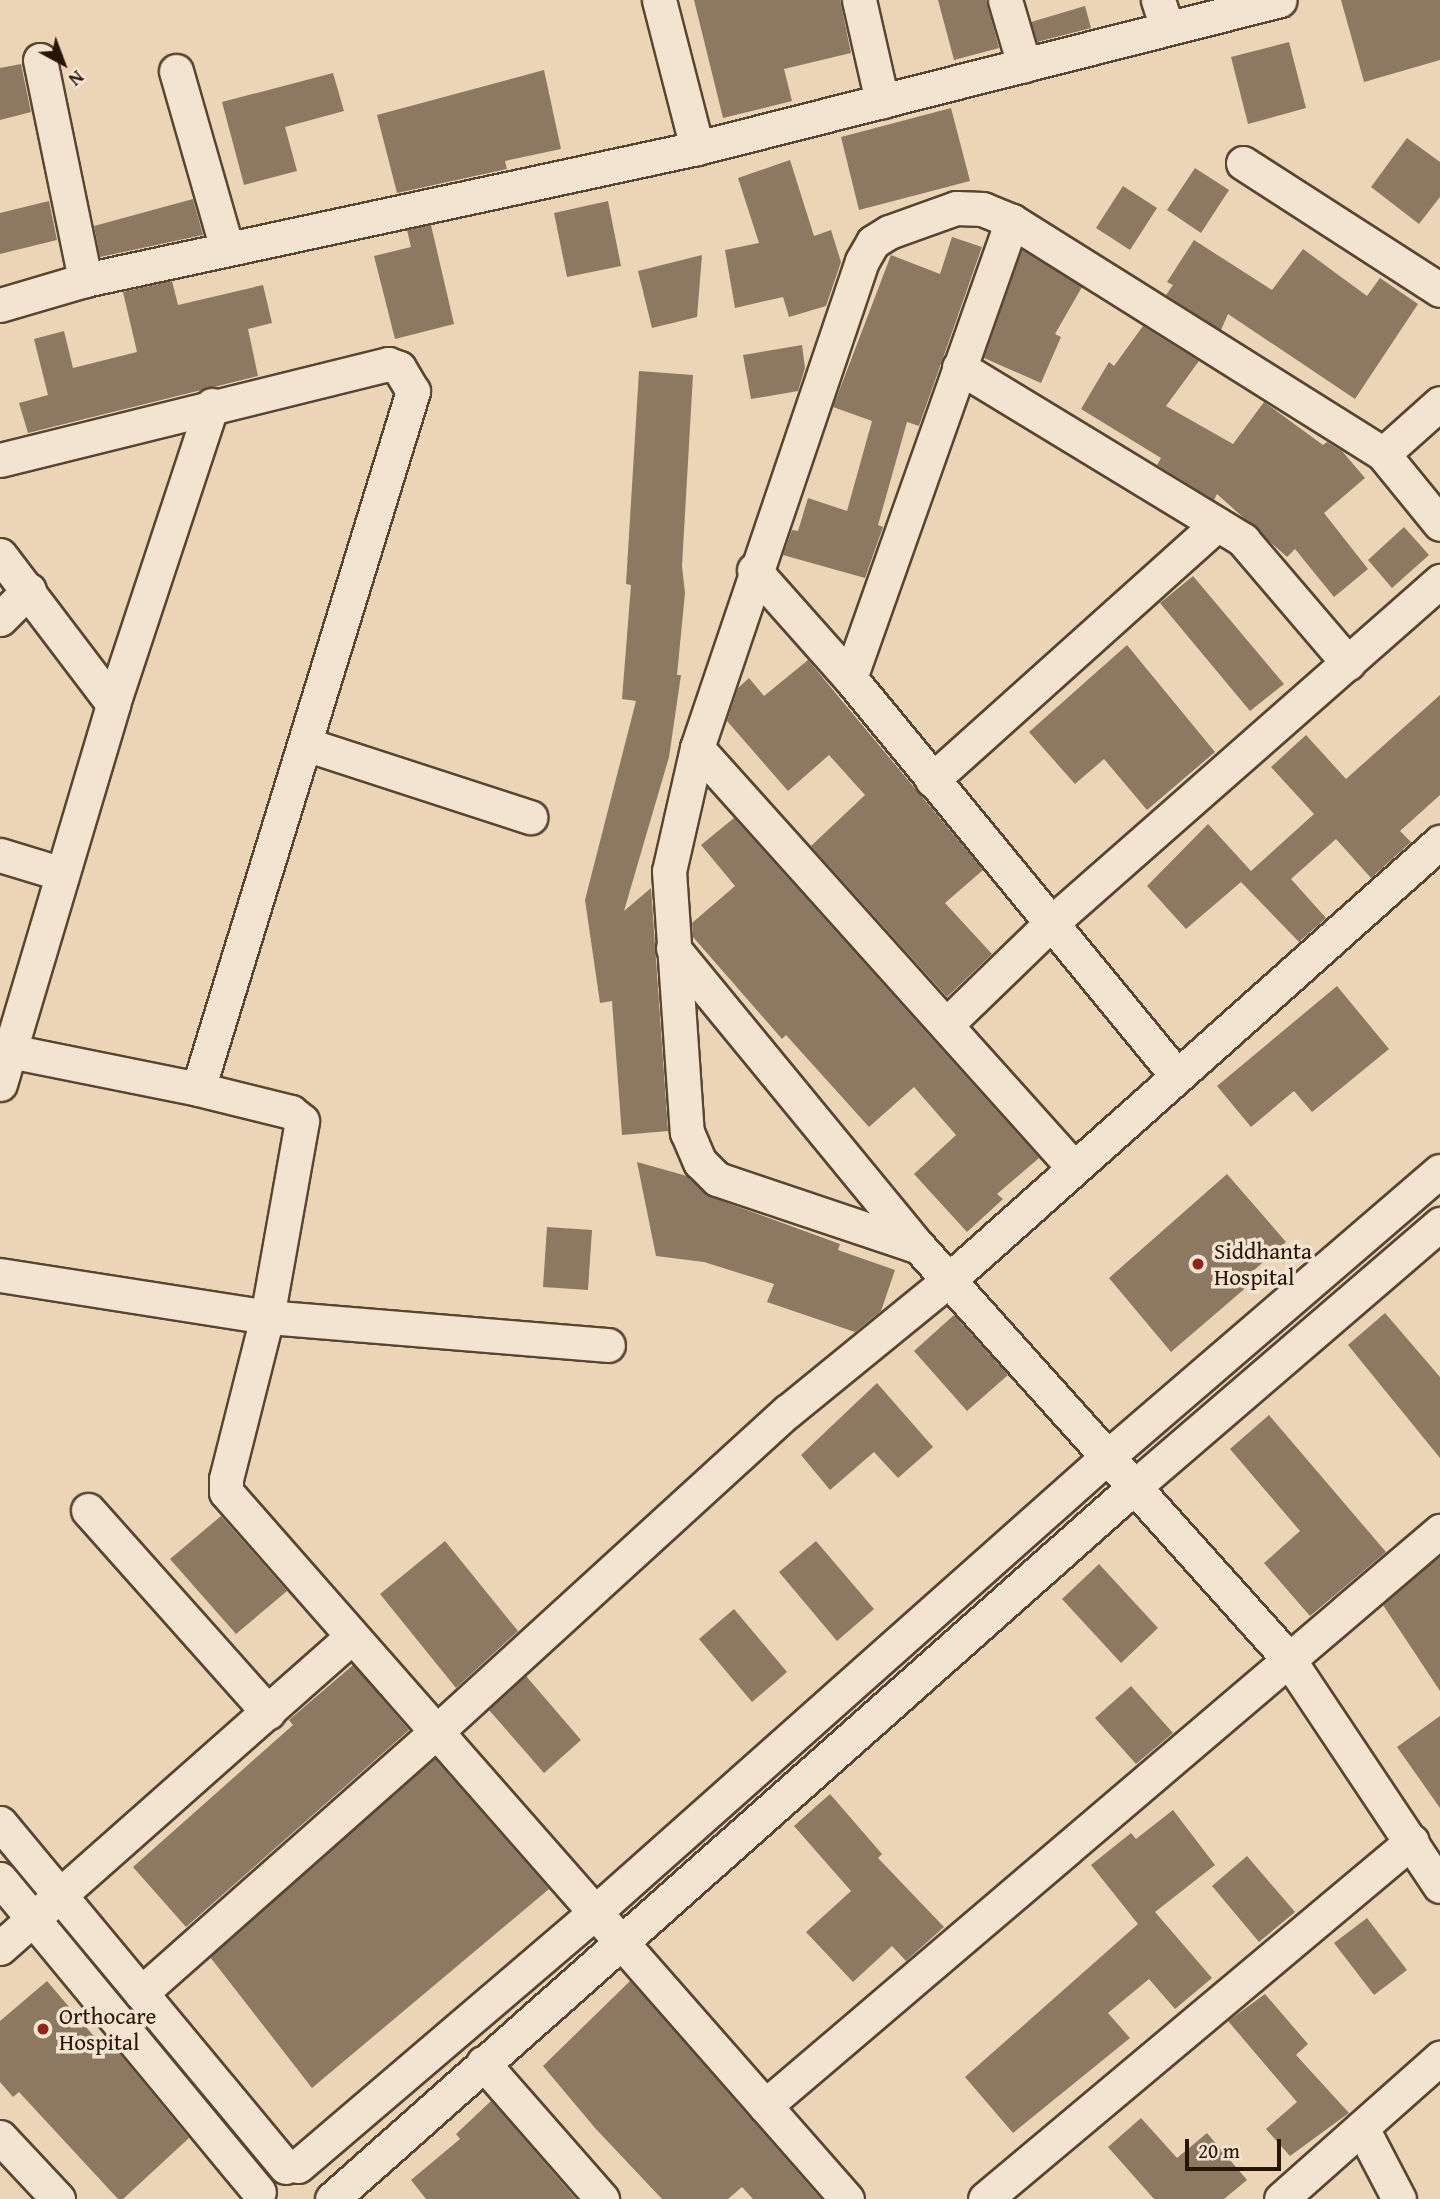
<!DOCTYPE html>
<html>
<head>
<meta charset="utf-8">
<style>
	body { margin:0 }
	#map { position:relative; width:1440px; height:2199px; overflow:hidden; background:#ebd5b6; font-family:"Gentium Book Plus",serif }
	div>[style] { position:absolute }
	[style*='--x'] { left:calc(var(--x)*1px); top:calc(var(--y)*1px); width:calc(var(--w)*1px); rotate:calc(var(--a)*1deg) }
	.building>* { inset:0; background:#8d7962 }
	.roads { filter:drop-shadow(2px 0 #584532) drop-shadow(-2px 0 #584532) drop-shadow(0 2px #584532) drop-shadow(0 -2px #584532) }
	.minor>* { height:33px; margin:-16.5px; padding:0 16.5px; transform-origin:16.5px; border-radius:16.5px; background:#f2e4d0 }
	.dots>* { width:19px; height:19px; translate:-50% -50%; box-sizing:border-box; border:4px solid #f2e4d0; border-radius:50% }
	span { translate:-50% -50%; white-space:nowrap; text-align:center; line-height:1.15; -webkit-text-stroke:7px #f2e4d0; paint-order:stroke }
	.poi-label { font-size:23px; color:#271506 }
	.left { translate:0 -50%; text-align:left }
	.north { position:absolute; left:28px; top:28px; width:70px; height:70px; -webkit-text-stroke:5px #f2e4d0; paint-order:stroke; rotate:139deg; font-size:19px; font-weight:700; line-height:28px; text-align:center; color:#271506 }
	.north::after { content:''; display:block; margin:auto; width:24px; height:32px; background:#271506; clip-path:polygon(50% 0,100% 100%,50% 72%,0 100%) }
	.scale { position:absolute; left:1185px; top:2139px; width:96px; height:32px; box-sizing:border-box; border:4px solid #271506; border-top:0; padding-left:9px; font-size:21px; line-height:24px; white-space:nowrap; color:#271506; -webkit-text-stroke:5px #f2e4d0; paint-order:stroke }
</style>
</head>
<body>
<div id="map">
	<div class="building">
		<i style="clip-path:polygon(694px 0,840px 0,851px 53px,784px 69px,792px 101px,723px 118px)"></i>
		<i style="clip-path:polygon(938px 0,986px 0,999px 48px,954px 60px)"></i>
		<i style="clip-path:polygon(1341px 0,1440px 0,1440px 60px,1364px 82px)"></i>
		<i style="clip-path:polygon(1085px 6px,1091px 28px,1037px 42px,1031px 22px)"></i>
		<i style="clip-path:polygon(1289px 42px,1306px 108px,1248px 124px,1231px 57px)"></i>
		<i style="clip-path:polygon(21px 64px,31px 112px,0 120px,0 68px)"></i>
		<i style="clip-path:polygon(544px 70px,561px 149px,505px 161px,507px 169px,397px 193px,377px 115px)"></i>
		<i style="clip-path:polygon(333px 73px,344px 111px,285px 127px,297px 171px,244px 185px,222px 102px)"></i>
		<i style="clip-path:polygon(951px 108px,970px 181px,859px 210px,841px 137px)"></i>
		<i style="clip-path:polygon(1407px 138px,1440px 162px,1440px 197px,1419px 224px,1371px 187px)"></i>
		<i style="clip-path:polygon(790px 160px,814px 236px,831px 230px,841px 262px,826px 306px,789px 317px,783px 297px,735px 308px,725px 250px,759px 243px,738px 178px)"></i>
		<i style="clip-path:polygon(1195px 168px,1229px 190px,1201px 233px,1167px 210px)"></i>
		<i style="clip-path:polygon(1123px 186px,1157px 208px,1130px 250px,1096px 228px)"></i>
		<i style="clip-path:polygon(193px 199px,203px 235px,100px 257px,94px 226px)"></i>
		<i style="clip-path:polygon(49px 201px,57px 240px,0 254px,0 213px)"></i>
		<i style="clip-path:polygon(608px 201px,621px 266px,567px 277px,554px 213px)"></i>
		<i style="clip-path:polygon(431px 225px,454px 324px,395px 339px,374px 256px,411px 247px,407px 230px)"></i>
		<i style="clip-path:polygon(952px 237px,982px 247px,919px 426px,907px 422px,878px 525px,883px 527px,865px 578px,783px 555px,792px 530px,798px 531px,808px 498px,847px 511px,872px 421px,833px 407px,891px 255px,940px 274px)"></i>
		<i style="clip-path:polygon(1194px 240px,1272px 290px,1303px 249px,1367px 296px,1380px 278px,1418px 304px,1355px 399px,1228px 314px,1221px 330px,1166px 295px,1173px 285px,1167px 282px)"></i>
		<i style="clip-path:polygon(1022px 250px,1082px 287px,1055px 334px,1061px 337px,1041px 383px,984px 358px)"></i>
		<i style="clip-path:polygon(702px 255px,697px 317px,652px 328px,638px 271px)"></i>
		<i style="clip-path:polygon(172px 281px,178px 305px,263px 285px,272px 323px,248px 329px,258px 376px,28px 433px,19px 403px,48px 395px,34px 339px,64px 331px,73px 368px,137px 352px,123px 292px)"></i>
		<i style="clip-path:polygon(1143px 326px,1199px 361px,1166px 406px,1233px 444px,1264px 402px,1323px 445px,1327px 442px,1342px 451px,1365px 478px,1324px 513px,1368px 569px,1334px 597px,1295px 549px,1287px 557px,1217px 494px,1214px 500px,1157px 465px,1161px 458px,1081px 409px,1109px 362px,1114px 366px)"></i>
		<i style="clip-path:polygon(802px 345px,805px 368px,798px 391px,751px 399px,743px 355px)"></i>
		<i style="clip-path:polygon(639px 371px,693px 375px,682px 566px,685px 593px,677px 675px,681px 675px,669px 757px,624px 911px,651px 888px,668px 1131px,622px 1135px,612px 1001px,600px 1003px,585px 900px,636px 701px,622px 699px,631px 585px,626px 584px)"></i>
		<i style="clip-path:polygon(1404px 527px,1429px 555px,1392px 588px,1368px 560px)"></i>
		<i style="clip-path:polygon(1193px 576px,1284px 684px,1250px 711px,1160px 603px)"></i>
		<i style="clip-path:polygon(1127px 645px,1215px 752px,1147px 810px,1104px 759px,1075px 784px,1029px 732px)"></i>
		<i style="clip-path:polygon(808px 660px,983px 870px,945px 903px,992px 954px,947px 997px,811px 846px,865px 795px,829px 755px,788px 791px,727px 721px,738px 688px,749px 678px,764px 696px)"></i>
		<i style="clip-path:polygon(1440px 695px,1440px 795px,1400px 831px,1411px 842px,1371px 878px,1336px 839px,1291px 879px,1326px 918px,1299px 942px,1241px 882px,1186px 929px,1147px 886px,1208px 824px,1251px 871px,1314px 814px,1271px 767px,1306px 735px,1346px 779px)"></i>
		<i style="clip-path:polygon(734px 818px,1039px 1158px,997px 1194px,1003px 1199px,967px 1232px,914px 1174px,956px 1135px,914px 1087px,869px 1127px,786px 1035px,782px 1039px,693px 937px,692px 923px,735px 886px,701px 845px)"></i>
		<i style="clip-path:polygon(1337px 986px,1389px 1049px,1312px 1112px,1294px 1091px,1251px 1127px,1217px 1086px)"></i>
		<i style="clip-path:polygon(637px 1162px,687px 1176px,711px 1197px,840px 1244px,838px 1250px,895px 1270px,881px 1311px,855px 1332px,767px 1302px,774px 1284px,704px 1262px,656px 1256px)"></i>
		<i style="clip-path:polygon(1227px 1174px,1286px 1242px,1244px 1279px,1249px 1285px,1171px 1352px,1109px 1278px)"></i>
		<i style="clip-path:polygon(547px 1227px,592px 1230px,588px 1290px,543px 1287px)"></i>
		<i style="clip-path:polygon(1385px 1313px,1440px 1377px,1440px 1458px,1348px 1345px)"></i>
		<i style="clip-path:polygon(954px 1315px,1008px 1375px,967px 1411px,914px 1351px)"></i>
		<i style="clip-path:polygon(877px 1383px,933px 1447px,898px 1478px,874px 1452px,830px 1490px,801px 1455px)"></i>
		<i style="clip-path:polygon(1269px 1415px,1386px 1552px,1310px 1616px,1264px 1563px,1300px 1531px,1230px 1449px)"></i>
		<i style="clip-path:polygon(221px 1516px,287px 1591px,236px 1634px,170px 1559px)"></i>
		<i style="clip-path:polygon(445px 1541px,518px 1631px,456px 1688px,380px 1594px)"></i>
		<i style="clip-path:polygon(816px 1541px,874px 1609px,837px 1641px,779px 1572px)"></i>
		<i style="clip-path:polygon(1440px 1556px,1440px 1691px,1383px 1605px)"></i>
		<i style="clip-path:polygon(1099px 1564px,1158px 1628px,1121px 1663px,1062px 1599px)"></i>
		<i style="clip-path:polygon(734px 1609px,787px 1672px,752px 1702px,699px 1639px)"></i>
		<i style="clip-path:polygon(353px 1665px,409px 1730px,186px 1927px,133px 1867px,293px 1725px,289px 1720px)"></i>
		<i style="clip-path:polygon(526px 1676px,581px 1740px,544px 1773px,489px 1710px)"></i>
		<i style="clip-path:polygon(1131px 1686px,1173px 1733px,1136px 1764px,1095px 1718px)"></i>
		<i style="clip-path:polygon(1440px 1716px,1440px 1808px,1397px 1747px)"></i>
		<i style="clip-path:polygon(435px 1759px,549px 1889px,312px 2088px,210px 1957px)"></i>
		<i style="clip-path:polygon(830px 1794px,882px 1854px,878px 1858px,944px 1927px,906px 1961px,892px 1946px,853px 1982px,806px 1932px,851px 1891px,794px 1826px)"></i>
		<i style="clip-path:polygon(1173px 1810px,1215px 1865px,1155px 1912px,1212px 1978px,1175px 2009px,1149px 1979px,1108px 2013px,1130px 2038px,1013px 2133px,965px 2077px,1138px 1924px,1091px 1865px,1131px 1833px,1136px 1839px)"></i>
		<i style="clip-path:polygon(1247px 1856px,1295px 1912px,1259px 1942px,1212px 1886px)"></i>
		<i style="clip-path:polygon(1367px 1918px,1407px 1970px,1374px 1995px,1334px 1943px)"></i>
		<i style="clip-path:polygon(47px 1981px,98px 2041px,105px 2036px,189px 2138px,123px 2199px,118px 2199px,19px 2092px,13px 2097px,0 2082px,0 2021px)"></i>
		<i style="clip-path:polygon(630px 1981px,751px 2119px,821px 2199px,753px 2199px,742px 2187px,728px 2199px,662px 2199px,595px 2128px,543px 2066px)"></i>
		<i style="clip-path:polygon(1265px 1994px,1308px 2044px,1296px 2055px,1349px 2113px,1290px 2156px,1266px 2129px,1297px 2102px,1228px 2021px)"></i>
		<i style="clip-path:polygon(491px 2101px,576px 2199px,426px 2199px,411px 2180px,460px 2139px,456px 2134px)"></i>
		<i style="clip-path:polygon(1141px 2118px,1177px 2158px,1207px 2133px,1247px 2180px,1224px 2199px,1154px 2199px,1108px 2147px)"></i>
	</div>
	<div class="roads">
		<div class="minor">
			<i style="--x:659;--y:0;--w:153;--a:75.6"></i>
			<i style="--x:859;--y:0;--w:104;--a:77.2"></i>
			<i style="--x:1005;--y:0;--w:68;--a:73.7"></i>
			<i style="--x:1158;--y:0;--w:29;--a:72"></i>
			<i style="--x:40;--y:60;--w:225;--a:78.4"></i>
			<i style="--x:176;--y:71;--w:185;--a:74"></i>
			<i style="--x:1243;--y:163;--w:234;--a:32.8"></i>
			<i style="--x:1012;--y:221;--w:438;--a:32.1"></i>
			<i style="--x:1383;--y:454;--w:90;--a:50.8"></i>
			<i style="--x:0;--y:305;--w:89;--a:-16.4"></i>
			<i style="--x:85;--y:280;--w:626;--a:-12.17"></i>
			<i style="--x:697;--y:148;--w:601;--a:-14.24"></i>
			<i style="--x:959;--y:367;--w:333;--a:31.3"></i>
			<i style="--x:1243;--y:540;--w:162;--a:49.5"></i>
			<i style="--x:1383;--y:454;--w:76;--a:-41.8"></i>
			<i style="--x:0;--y:460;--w:400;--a:-13.9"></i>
			<i style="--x:388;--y:364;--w:12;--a:20"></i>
			<i style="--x:399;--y:368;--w:27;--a:59"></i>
			<i style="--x:413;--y:391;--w:730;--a:107.12"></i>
			<i style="--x:0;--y:555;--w:187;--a:52.8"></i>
			<i style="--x:754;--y:570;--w:144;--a:48.4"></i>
			<i style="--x:850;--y:678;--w:515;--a:50.59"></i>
			<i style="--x:0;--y:619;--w:41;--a:-45"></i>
			<i style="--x:850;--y:678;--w:485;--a:-70.5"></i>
			<i style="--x:1012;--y:221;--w:31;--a:-158"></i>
			<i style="--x:983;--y:209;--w:27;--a:-178"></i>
			<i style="--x:956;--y:208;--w:71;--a:160.3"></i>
			<i style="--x:889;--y:232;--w:19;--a:148"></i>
			<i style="--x:873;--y:242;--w:22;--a:120"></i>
			<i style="--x:862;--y:261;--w:514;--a:108.72"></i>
			<i style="--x:697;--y:748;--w:126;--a:102.8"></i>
			<i style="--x:669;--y:871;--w:262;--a:86.1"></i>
			<i style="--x:687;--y:1132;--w:33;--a:67"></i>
			<i style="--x:700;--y:1162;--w:24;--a:45"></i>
			<i style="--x:717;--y:1179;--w:213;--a:18.6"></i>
			<i style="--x:305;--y:744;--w:237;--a:18"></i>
			<i style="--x:697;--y:748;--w:564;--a:48.09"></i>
			<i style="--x:932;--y:780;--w:383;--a:-41.9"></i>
			<i style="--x:0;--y:855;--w:65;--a:17"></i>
			<i style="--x:673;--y:948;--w:387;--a:50.6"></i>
			<i style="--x:919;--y:1247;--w:551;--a:48.09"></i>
			<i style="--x:1287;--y:1657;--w:275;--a:56.3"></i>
			<i style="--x:947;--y:1024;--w:142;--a:-44.1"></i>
			<i style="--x:1049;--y:925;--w:521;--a:-41.34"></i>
			<i style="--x:0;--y:1049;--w:202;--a:11.4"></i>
			<i style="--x:198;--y:1089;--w:96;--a:13.9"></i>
			<i style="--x:291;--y:1112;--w:14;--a:39"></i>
			<i style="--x:302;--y:1121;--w:199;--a:100.1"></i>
			<i style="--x:267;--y:1317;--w:167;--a:104.2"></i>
			<i style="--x:226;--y:1479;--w:13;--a:90"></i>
			<i style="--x:226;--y:1492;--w:941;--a:48.71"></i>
			<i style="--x:0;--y:1084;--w:396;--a:-73.4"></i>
			<i style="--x:113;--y:704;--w:315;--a:-71.7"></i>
			<i style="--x:0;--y:1275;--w:270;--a:8.9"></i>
			<i style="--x:267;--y:1317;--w:342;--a:4.7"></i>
			<i style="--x:88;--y:1510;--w:271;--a:48.3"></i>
			<i style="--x:0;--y:1823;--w:447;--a:50.3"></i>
			<i style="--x:0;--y:1879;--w:406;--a:50.4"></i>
			<i style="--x:0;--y:1948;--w:470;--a:-41.5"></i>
			<i style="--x:141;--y:1993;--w:394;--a:-41.5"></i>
			<i style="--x:436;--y:1732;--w:476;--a:-42.4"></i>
			<i style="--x:788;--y:1411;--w:209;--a:-39.2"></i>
			<i style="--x:950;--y:1279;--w:657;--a:-41.73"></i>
			<i style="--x:483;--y:2063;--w:181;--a:48.8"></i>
			<i style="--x:765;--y:2106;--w:887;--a:-40.43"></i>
			<i style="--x:1362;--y:2128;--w:80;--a:62.5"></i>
			<i style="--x:0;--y:2137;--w:85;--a:46.9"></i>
			<i style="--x:298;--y:2166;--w:389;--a:-40.5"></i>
			<i style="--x:594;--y:1913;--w:685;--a:-41.63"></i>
			<i style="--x:1106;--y:1458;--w:440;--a:-40.7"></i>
			<i style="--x:332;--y:2199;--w:1071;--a:-41.59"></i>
			<i style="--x:1133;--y:1488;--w:405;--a:-40.7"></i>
			<i style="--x:985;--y:2199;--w:557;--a:-39.98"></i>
			<i style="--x:1281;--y:2199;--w:213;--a:-41.6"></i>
		</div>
	</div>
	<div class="dots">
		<i style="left:1198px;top:1264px;background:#8f2418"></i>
		<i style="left:43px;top:2029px;background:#8f2418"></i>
	</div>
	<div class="poi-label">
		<span class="left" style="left:1214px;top:1264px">Siddhanta<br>Hospital</span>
		<span class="left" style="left:59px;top:2029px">Orthocare<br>Hospital</span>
	</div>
	<div class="north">N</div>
	<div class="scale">20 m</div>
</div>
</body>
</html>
